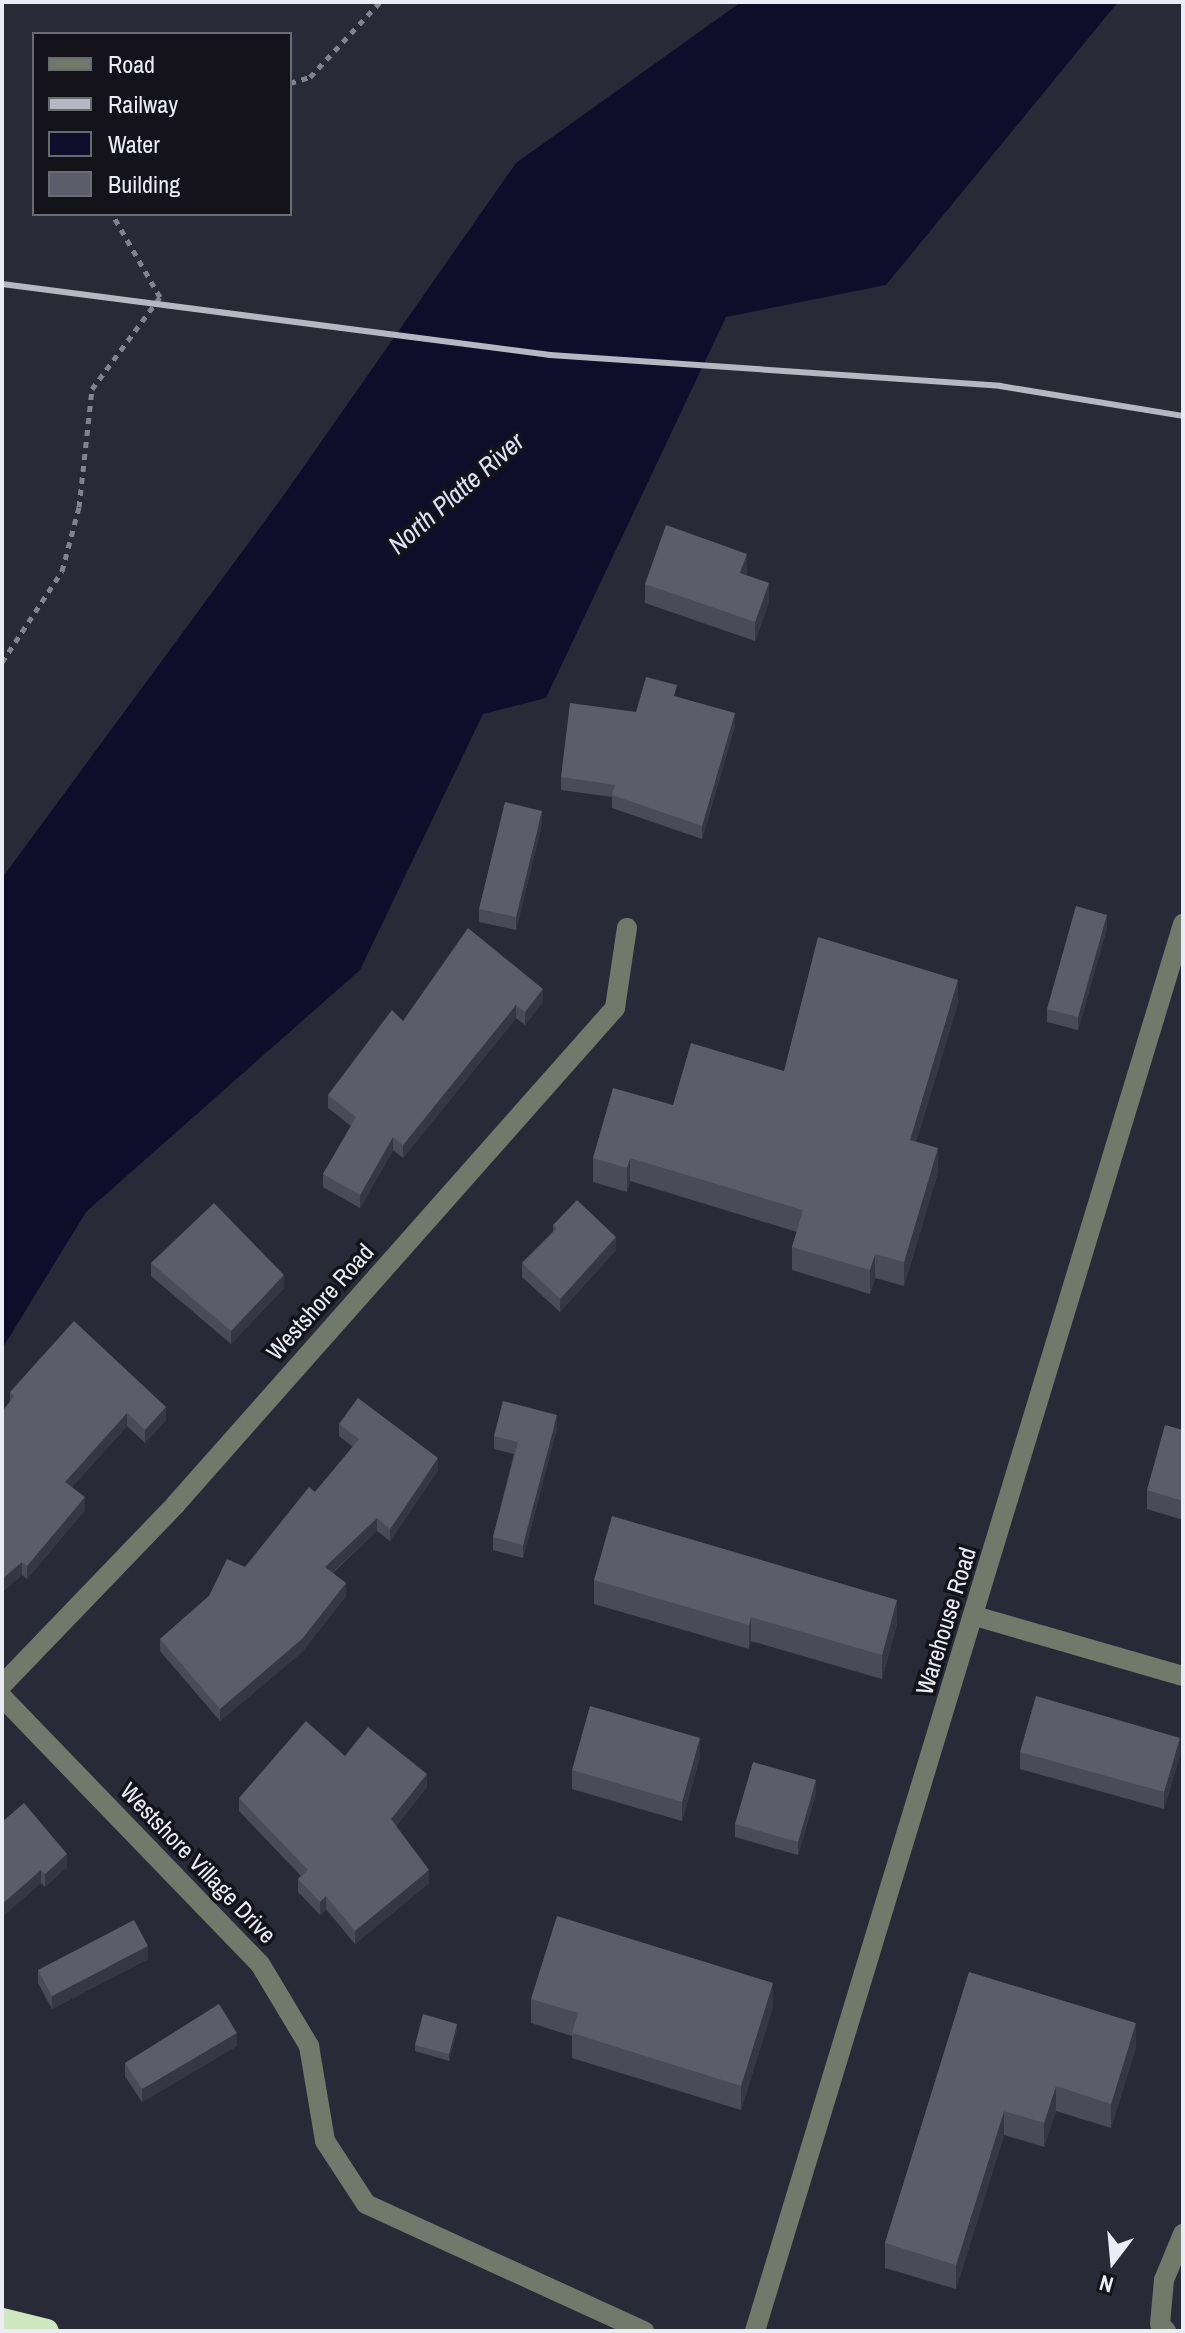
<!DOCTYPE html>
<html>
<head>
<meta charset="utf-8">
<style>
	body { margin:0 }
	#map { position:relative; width:1185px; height:2333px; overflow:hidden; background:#292a38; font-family:"Archivo Narrow",sans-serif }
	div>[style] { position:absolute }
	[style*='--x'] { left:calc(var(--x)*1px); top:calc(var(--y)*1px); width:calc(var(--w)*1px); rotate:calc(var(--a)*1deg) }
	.water>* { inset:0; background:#100d2a }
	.path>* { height:5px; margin-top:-2.5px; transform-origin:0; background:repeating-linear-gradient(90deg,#838390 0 6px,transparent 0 12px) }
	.minor>* { height:20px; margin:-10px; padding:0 10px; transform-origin:10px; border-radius:10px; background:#70796a }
	.highway>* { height:24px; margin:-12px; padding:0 12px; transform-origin:12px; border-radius:12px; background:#cfe7c1 }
	.rail>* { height:6px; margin:-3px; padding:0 3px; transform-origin:3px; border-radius:3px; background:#b6b7c2 }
	.wall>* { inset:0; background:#4a4a59 }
	.shaded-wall>* { inset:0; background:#363645 }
	.building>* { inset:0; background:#5c5c6a }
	span { translate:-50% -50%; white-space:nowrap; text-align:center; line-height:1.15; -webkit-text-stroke:7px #131319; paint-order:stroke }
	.street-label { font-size:24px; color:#ececf6 }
	.water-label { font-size:26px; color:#dfe0fa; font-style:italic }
	.frame { position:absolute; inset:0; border:4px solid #ececf6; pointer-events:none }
	.legend { position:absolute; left:32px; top:32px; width:260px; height:184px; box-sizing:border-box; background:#131319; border:2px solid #6a6a71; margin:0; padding:10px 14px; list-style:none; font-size:24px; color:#ececf6 }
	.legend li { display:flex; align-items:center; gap:16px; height:40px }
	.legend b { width:40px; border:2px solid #6a6a71 }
	.north { position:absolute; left:1073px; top:2221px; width:80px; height:80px; -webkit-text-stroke:6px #131319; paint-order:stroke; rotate:196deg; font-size:22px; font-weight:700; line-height:32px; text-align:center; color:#ececf6 }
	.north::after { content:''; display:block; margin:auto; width:28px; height:36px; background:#ececf6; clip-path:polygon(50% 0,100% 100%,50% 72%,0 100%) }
</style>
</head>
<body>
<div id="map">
	<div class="water">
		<i style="clip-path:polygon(741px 2px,1118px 2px,886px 285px,726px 317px,546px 698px,483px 714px,360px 970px,86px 1212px,2px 1349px,2px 878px,286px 492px,516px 163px)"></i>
	</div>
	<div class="path">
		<i style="--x:290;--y:83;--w:21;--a:-17"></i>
		<i style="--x:310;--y:77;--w:103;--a:-47"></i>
		<i style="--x:2;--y:662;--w:109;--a:-56.6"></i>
		<i style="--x:62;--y:571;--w:66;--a:-75.1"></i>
		<i style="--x:79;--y:507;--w:119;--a:-83.7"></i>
		<i style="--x:92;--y:389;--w:114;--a:-53.5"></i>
		<i style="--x:160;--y:297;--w:96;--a:-120"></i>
	</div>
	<div class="minor">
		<i style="--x:975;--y:1616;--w:216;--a:16.1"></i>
		<i style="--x:2;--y:1685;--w:250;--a:-46.1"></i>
		<i style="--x:175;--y:1505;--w:664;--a:-48.48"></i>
		<i style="--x:615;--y:1008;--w:81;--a:-81.5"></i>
		<i style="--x:2;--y:1697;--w:371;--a:46"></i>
		<i style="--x:260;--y:1964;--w:96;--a:59.1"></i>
		<i style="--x:309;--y:2046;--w:96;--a:80.4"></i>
		<i style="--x:325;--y:2141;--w:75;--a:56.9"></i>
		<i style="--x:366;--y:2204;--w:306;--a:24.6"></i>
		<i style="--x:755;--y:2331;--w:1471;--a:-73.08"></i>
		<i style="--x:1166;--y:2331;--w:9;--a:-131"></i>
		<i style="--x:1160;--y:2324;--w:44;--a:-84.8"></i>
		<i style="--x:1164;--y:2280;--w:50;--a:-67.6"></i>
	</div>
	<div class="highway">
		<i style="--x:2;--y:2320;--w:46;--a:13.7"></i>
	</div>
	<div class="rail">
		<i style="--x:2;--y:284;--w:553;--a:7.38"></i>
		<i style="--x:550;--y:355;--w:451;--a:3.9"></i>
		<i style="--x:1000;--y:386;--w:185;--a:9.3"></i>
	</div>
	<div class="wall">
		<i style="clip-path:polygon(747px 573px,746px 575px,769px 602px,755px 641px,645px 603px,645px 584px)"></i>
		<i style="clip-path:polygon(677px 697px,735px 726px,702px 839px,612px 808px,612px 797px,561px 790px,561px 777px,636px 712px)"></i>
		<i style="clip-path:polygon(542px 824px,516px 930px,479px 922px,479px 909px)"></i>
		<i style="clip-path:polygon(1107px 928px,1078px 1030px,1047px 1022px,1047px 1009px)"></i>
		<i style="clip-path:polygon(543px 1002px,525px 1025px,516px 1018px,403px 1158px,393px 1150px,360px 1208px,323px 1187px,323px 1174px,351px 1126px,328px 1108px,328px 1095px,403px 1021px)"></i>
		<i style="clip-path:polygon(958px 1003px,916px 1142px,938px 1172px,904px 1286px,875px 1278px,870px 1294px,792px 1270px,792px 1247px,797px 1232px,630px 1181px,627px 1192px,593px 1182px,593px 1158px,673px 1105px,784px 1071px)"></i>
		<i style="clip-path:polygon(553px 1225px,616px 1250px,560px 1312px,522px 1277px,522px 1263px,553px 1232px)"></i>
		<i style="clip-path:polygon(151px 1263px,284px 1288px,231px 1344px,151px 1276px)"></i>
		<i style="clip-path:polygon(10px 1392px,166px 1420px,145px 1443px,127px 1426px,72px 1487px,85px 1510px,27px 1579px,22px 1575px,2px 1592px,2px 1412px,10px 1402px)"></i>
		<i style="clip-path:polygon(339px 1424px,438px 1470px,390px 1541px,377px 1531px,333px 1573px,346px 1596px,302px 1652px,220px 1721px,160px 1651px,160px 1639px,209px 1596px,245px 1567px,315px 1492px,353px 1447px,339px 1436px)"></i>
		<i style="clip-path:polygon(557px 1428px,523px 1558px,493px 1550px,493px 1537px,514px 1454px,494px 1449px,494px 1436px)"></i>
		<i style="clip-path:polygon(1183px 1430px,1183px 1520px,1147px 1509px,1147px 1490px)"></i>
		<i style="clip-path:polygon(594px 1580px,897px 1624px,882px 1679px,751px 1641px,749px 1649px,594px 1604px)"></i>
		<i style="clip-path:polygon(1020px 1752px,1180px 1755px,1164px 1809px,1020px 1769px)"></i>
		<i style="clip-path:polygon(345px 1756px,427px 1787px,396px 1826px,429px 1883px,355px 1944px,326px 1909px,320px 1915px,298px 1892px,298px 1879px,301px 1876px,239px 1811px,239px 1798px)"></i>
		<i style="clip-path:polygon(700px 1757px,682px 1821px,572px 1789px,572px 1770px)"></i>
		<i style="clip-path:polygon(816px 1793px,798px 1855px,735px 1837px,735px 1824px)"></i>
		<i style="clip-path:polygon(2px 1822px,67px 1867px,45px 1887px,41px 1883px,2px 1917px)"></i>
		<i style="clip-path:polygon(148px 1959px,52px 2009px,38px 1983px,38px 1970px)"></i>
		<i style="clip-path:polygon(969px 1972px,1136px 2047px,1111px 2128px,1056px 2111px,1044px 2147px,1004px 2135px,956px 2289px,885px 2268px,885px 2243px)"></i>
		<i style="clip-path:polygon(531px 1999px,773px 2007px,741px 2110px,572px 2058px,572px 2036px,531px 2023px)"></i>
		<i style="clip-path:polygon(457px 2030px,449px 2061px,415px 2051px,415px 2045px)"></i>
		<i style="clip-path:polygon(237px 2046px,142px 2102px,125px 2076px,125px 2063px)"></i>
	</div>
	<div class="shaded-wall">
		<i style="clip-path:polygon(747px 554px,747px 573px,740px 592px,740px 573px)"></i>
		<i style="clip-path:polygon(769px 583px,769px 602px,755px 641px,755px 622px)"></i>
		<i style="clip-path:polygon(735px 713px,735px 726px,702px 839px,702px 826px)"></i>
		<i style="clip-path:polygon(542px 811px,542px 824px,516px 930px,516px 917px)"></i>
		<i style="clip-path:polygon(1107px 915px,1107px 928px,1078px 1030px,1078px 1017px)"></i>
		<i style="clip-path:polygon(958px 980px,958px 1003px,910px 1163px,910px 1140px)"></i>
		<i style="clip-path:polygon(543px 989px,543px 1002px,525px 1025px,525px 1012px)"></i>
		<i style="clip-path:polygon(516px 1005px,516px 1018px,403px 1158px,403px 1145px)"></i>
		<i style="clip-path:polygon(393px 1137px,393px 1150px,360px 1208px,360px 1195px)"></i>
		<i style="clip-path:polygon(938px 1148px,938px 1172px,904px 1286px,904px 1262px)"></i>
		<i style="clip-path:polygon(630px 1158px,630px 1181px,627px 1192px,627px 1168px)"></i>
		<i style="clip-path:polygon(616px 1237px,616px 1250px,560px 1312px,560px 1299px)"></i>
		<i style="clip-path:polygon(875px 1254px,875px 1278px,870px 1294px,870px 1270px)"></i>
		<i style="clip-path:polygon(284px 1275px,284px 1288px,231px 1344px,231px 1331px)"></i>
		<i style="clip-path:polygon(166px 1407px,166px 1420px,145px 1443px,145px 1430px)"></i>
		<i style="clip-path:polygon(127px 1413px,127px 1426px,65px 1495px,65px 1482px)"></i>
		<i style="clip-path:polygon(557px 1415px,557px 1428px,523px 1558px,523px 1545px)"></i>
		<i style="clip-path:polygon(438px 1458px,438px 1470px,390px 1541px,390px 1529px)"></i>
		<i style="clip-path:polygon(85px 1497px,85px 1510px,27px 1579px,27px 1566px)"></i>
		<i style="clip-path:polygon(377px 1518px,377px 1531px,325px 1579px,325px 1567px)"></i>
		<i style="clip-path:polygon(22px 1562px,22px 1575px,2px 1592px,2px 1579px)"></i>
		<i style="clip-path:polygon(346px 1583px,346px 1596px,302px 1652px,220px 1721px,220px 1709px)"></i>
		<i style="clip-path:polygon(897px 1600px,897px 1624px,882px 1679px,882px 1655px)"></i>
		<i style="clip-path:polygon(751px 1617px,751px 1641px,749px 1649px,749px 1625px)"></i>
		<i style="clip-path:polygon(700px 1738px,700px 1757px,682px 1821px,682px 1802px)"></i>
		<i style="clip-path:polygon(1180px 1738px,1180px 1755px,1164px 1809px,1164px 1792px)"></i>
		<i style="clip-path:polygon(427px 1774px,427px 1787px,391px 1832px,391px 1819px)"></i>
		<i style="clip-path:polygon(816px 1780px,816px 1793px,798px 1855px,798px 1842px)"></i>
		<i style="clip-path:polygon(67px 1854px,67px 1867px,45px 1887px,45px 1874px)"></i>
		<i style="clip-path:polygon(41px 1870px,41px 1883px,2px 1917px,2px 1904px)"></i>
		<i style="clip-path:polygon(429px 1870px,429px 1883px,355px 1944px,355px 1931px)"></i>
		<i style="clip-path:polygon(326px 1896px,326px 1909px,320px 1915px,320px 1902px)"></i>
		<i style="clip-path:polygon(148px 1946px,148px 1959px,52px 2009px,52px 1996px)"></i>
		<i style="clip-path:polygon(773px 1983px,773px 2007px,741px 2110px,741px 2086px)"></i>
		<i style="clip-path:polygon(1136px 2023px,1136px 2047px,1111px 2128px,1111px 2104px)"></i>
		<i style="clip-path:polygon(457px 2024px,457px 2030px,449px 2061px,449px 2054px)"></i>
		<i style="clip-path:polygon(237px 2033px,237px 2046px,142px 2102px,142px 2089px)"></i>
		<i style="clip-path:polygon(1056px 2086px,1056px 2111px,1044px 2147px,1044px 2123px)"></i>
		<i style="clip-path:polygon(1004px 2111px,1004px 2135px,956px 2289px,956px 2265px)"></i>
	</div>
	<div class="building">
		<i style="clip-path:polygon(666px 525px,747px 554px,740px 573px,769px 583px,755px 622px,645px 584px)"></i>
		<i style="clip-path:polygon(646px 677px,677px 685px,674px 696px,735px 713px,702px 826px,612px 795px,615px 785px,561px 777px,570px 703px,636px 712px)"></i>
		<i style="clip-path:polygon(505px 802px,542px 811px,516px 917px,479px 909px)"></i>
		<i style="clip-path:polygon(1076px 906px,1107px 915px,1078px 1017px,1047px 1009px)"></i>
		<i style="clip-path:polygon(468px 928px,543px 989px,525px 1012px,516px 1005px,403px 1145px,393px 1137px,360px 1195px,323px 1174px,356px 1117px,328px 1095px,392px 1010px,403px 1021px)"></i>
		<i style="clip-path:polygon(818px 937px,958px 980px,910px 1140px,938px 1148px,904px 1262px,875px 1254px,870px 1270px,792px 1247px,803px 1210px,630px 1158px,627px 1168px,593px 1158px,613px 1088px,673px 1105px,691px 1043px,784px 1071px)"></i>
		<i style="clip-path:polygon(577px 1200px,616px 1237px,560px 1299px,522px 1263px,557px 1228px,553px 1225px)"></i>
		<i style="clip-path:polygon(214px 1203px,284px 1275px,231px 1331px,151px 1263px)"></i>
		<i style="clip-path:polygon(74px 1321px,166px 1407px,145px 1430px,127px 1413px,65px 1482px,85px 1497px,27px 1566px,22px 1562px,2px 1579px,2px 1412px,14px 1396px,10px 1392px)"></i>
		<i style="clip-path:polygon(358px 1398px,438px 1458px,390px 1529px,377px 1518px,325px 1567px,346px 1583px,302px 1639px,220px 1709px,160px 1639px,209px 1596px,227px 1559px,245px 1567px,309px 1487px,315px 1492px,359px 1439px,339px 1424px)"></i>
		<i style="clip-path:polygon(503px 1401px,557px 1415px,523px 1545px,493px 1537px,518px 1442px,494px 1436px)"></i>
		<i style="clip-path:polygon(1165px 1425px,1183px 1430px,1183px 1501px,1147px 1490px)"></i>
		<i style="clip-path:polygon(612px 1516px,897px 1600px,882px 1655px,751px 1617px,749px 1625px,594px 1580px)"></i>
		<i style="clip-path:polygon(1036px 1696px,1180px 1738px,1164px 1792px,1020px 1752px)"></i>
		<i style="clip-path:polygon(590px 1706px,700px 1738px,682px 1802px,572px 1770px)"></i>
		<i style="clip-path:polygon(306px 1721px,345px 1756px,368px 1727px,427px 1774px,391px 1819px,429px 1870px,355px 1931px,326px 1896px,320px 1902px,298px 1879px,308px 1870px,239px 1798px)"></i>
		<i style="clip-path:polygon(753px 1762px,816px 1780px,798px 1842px,735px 1824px)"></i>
		<i style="clip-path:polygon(24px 1803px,67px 1854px,45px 1874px,41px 1870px,2px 1904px,2px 1822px)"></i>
		<i style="clip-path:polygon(557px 1916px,773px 1983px,741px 2086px,572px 2033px,578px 2013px,531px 1999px)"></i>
		<i style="clip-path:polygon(134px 1920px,148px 1946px,52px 1996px,38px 1970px)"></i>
		<i style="clip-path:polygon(969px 1972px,1136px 2023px,1111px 2104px,1056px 2086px,1044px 2123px,1004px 2111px,956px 2265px,885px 2243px)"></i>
		<i style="clip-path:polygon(219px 2004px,237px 2033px,142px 2089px,125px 2063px)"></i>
		<i style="clip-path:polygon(423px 2014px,457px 2024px,449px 2054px,415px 2045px)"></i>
	</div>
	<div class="street-label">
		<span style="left:320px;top:1302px;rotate:-48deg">Westshore Road</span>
		<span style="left:946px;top:1621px;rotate:-73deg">Warehouse Road</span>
		<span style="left:198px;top:1863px;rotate:46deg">Westshore Village Drive</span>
	</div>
	<div class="water-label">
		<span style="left:456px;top:493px;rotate:-41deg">North Platte River</span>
	</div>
	<div class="frame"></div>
	<ul class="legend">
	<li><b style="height:10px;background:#70796a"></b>Road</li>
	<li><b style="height:10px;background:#b6b7c2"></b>Railway</li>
	<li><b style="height:22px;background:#100d2a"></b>Water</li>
	<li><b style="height:22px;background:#5c5c6a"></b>Building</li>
	</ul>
	<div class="north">N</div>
</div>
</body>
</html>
